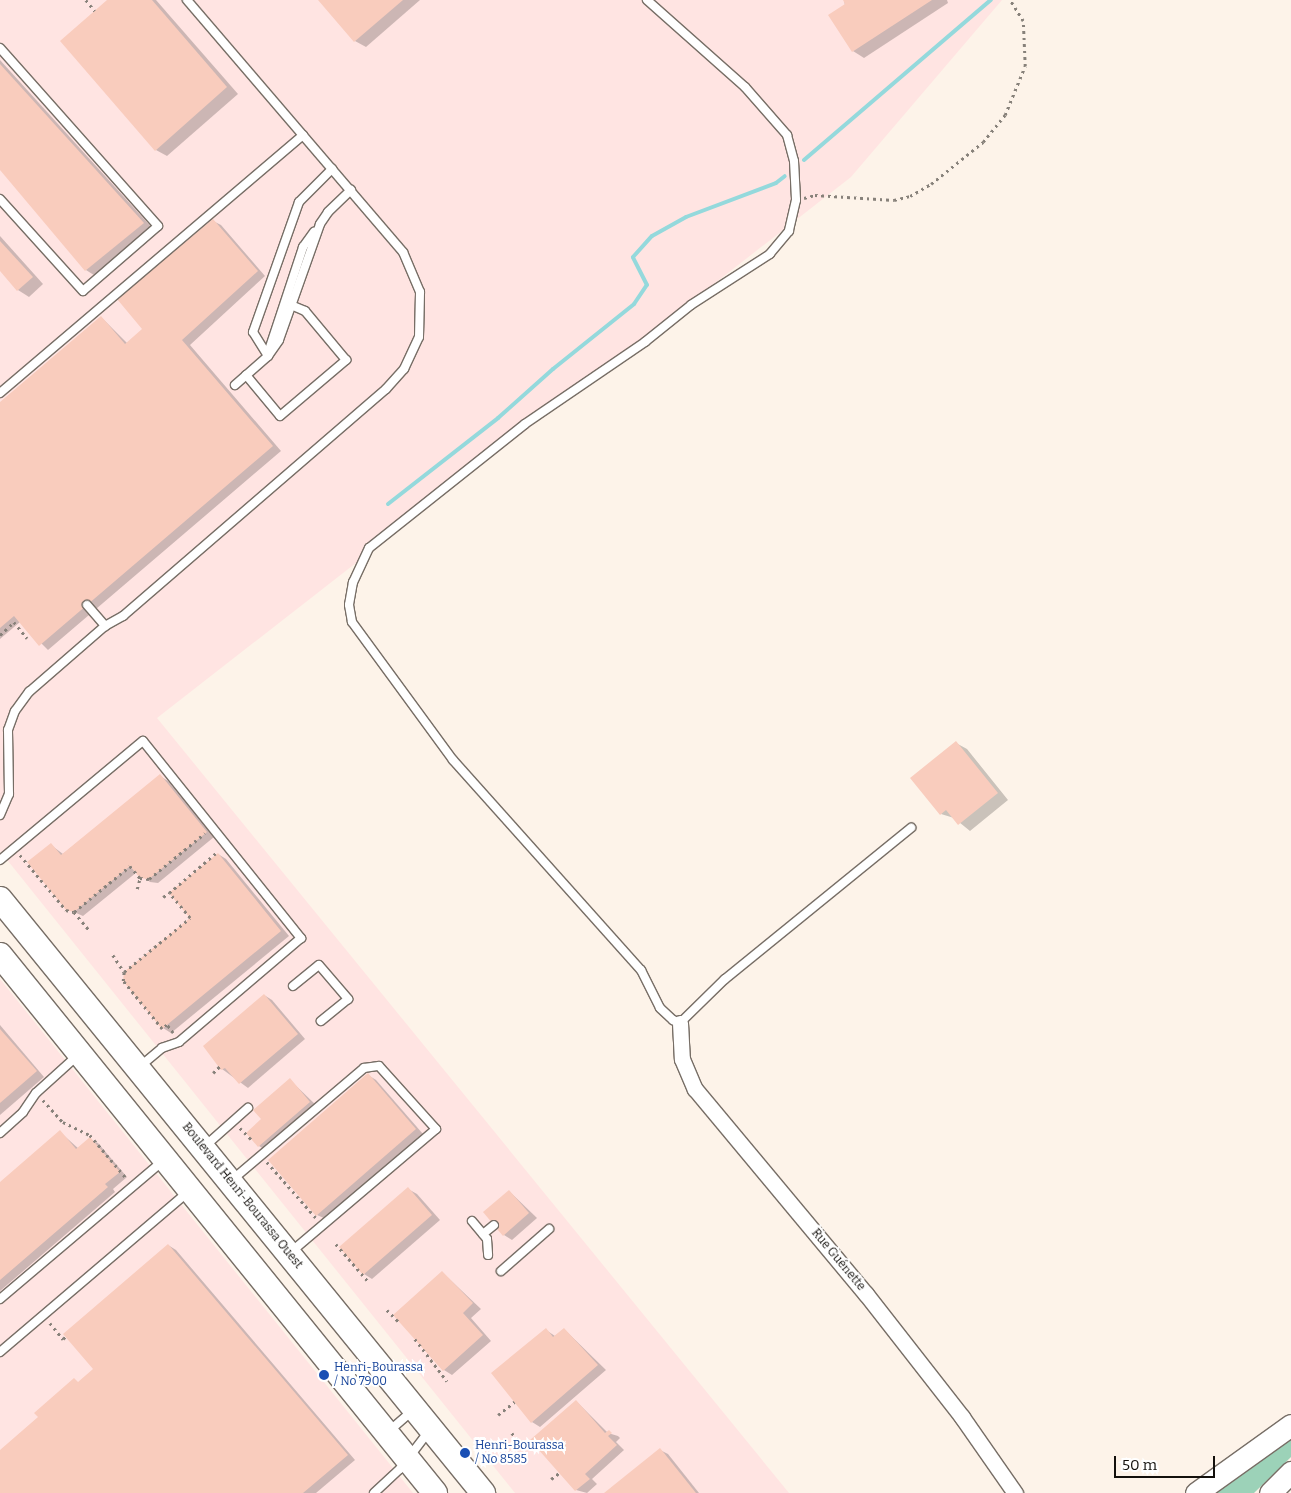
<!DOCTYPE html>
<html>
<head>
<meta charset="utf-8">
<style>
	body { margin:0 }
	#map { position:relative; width:1291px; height:1493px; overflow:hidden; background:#fdf3e9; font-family:Bitter,serif }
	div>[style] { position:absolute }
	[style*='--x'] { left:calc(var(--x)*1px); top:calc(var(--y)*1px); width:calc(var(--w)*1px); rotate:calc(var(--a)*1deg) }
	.industrial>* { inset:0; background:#ffe4e2 }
	.green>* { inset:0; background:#9cd2b8 }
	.shadow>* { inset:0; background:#0003 }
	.stream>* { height:4px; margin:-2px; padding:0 2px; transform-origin:2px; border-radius:2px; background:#94d9dc }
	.building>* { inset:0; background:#f9ccbd }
	.path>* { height:2.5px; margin-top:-1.25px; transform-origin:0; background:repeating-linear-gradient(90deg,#87817a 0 2.5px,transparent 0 6.5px) }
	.roads { filter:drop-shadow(1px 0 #776e66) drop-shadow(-1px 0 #776e66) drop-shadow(0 1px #776e66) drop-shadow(0 -1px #776e66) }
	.lane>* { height:8px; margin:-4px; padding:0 4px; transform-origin:4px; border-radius:4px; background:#fff }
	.street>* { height:15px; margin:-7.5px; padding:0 7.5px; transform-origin:7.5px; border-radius:7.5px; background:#fff }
	.secondary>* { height:21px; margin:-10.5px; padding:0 10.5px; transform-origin:10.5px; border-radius:10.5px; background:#fff }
	.primary>* { height:24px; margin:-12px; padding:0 12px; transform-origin:12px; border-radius:12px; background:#fff }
	.dots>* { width:14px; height:14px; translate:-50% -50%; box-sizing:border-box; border:2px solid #fff; border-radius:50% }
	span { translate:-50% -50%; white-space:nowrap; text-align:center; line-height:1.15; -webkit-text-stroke:4px #fff; paint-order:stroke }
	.street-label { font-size:12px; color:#13100c }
	.transit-label { font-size:12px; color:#164399 }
	.left { translate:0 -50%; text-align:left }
	.scale { position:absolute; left:1114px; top:1456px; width:101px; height:22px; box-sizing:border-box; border:2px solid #13100c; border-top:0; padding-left:6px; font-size:15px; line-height:18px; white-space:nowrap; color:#13100c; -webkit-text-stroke:4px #fff; paint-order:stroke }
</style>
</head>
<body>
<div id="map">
	<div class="industrial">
		<i style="clip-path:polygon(0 0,1002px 0,851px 177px,157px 718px,789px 1493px,515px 1493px,0 851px)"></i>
		<i style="clip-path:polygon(0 979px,413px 1493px,0 1493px)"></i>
	</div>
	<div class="green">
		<i style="clip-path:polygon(1291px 1440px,1291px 1457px,1254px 1493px,1217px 1493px)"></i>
	</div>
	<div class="shadow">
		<i style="clip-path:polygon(109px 0,156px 0,238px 94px,167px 156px,156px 150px)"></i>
		<i style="clip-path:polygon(320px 0,420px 0,366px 47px,355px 41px)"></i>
		<i style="clip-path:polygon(844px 0,947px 0,948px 3px,864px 58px,853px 51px)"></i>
		<i style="clip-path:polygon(0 60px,154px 230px,97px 277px,86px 270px,0 168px)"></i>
		<i style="clip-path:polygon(213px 221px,221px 225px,265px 276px,190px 345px,281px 451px,48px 650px,20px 622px,0 639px,0 403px,101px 317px,128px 344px,144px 330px)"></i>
		<i style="clip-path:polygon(0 236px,43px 284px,29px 297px,18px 290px,0 269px)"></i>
		<i style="clip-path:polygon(956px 743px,967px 749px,1008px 800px,970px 831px,954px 818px,941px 814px)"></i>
		<i style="clip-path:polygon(160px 776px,168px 781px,214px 837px,158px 883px,150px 882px,137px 872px,83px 916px,67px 909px,51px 845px,63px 854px)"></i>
		<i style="clip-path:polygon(218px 854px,226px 859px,289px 936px,171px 1033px,163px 1028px,192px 918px)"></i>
		<i style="clip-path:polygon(264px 995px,272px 1000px,305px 1039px,248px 1088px,222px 1069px)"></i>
		<i style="clip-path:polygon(0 1025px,44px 1077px,0 1115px)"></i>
		<i style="clip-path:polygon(368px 1075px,376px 1080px,423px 1134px,326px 1219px,317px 1215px)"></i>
		<i style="clip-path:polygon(290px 1080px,318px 1107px,267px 1151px,259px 1146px,263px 1120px)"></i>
		<i style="clip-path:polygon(60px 1132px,79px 1149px,90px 1139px,98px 1143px,127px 1177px,113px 1189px,115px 1192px,0 1291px,0 1184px)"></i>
		<i style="clip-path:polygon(408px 1189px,417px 1194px,440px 1220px,372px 1279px,364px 1274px)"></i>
		<i style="clip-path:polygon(509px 1191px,537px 1218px,512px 1240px,504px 1235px)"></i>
		<i style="clip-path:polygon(168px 1245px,176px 1250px,355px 1460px,316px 1493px,0 1493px,0 1451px,39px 1417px,74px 1380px,79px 1383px,94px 1370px)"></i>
		<i style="clip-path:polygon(442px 1272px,481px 1309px,471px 1318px,491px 1341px,452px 1375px,444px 1370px)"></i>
		<i style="clip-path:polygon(564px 1329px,606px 1370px,540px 1427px,532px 1422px,546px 1330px,555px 1336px)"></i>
		<i style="clip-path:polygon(576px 1401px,608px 1433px,618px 1436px,620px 1438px,616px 1442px,624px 1450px,592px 1479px,597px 1484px,587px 1493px,576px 1490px,532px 1440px)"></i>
		<i style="clip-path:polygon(660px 1450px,668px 1454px,699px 1493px,607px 1493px)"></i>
	</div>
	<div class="stream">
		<i style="--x:804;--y:160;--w:246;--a:-40.6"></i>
		<i style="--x:388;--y:504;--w:140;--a:-38"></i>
		<i style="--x:498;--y:418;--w:74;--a:-41.7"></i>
		<i style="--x:553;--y:369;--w:104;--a:-38.7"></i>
		<i style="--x:634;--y:304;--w:23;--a:-56"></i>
		<i style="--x:647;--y:285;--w:31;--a:-117"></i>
		<i style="--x:633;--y:257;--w:28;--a:-48"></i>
		<i style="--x:652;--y:236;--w:39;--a:-29"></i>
		<i style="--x:686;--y:217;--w:96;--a:-20.7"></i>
		<i style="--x:776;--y:183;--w:11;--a:-38"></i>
	</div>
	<div class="building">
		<i style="clip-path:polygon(107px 0,152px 0,227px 87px,155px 151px,60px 41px)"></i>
		<i style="clip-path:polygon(318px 0,403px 0,354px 42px)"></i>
		<i style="clip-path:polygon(843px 0,932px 0,852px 52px,828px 15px,845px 4px)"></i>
		<i style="clip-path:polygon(0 64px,144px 223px,85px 271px,0 170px)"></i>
		<i style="clip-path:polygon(213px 219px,258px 271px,182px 340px,273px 446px,39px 646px,14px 616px,0 628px,0 402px,101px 316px,125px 344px,142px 329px,117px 299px)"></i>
		<i style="clip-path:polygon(0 241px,33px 277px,17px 291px,0 271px)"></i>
		<i style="clip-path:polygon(956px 741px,998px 793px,958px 825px,946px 810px,940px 815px,910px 778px)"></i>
		<i style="clip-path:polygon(160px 774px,207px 832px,149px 879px,140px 878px,130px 866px,74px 912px,66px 910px,27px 862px,51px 843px,61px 855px)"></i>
		<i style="clip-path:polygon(218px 853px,281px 931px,162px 1029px,123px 981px,124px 972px,190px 918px,169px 893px)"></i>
		<i style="clip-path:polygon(264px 994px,298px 1034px,239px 1084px,225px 1068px,221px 1070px,203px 1046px)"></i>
		<i style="clip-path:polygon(0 1029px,37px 1071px,0 1103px)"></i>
		<i style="clip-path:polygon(368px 1073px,416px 1129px,316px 1216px,268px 1160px)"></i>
		<i style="clip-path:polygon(290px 1078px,310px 1102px,258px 1147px,246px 1133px,261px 1119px,253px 1110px)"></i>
		<i style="clip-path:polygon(60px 1130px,76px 1149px,90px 1137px,120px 1172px,105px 1184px,108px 1187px,0 1280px,0 1182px)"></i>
		<i style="clip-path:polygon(408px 1187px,432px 1215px,363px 1275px,339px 1247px)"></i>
		<i style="clip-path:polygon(509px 1190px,529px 1213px,503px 1236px,483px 1212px)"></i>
		<i style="clip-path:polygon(168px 1244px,348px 1455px,303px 1493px,0 1493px,0 1450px,38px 1417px,34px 1413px,74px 1378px,78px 1382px,93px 1369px,63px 1334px)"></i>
		<i style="clip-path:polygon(442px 1271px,473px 1303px,463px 1313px,483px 1335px,443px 1371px,393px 1315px)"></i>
		<i style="clip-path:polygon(546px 1328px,553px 1337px,564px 1328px,598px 1365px,531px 1423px,491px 1373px)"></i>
		<i style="clip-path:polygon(576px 1400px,605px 1433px,609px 1430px,612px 1433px,608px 1436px,617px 1445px,585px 1474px,590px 1479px,575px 1491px,530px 1440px)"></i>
		<i style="clip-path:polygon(660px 1448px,696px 1493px,604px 1493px)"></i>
	</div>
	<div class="path">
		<i style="--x:86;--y:0;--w:14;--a:51"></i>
		<i style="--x:804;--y:198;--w:11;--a:-15"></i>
		<i style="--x:815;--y:195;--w:79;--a:3.6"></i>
		<i style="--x:894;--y:200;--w:16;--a:-14"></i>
		<i style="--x:910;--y:196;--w:24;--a:-30"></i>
		<i style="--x:931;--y:184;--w:67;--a:-38.9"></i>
		<i style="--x:983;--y:142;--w:35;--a:-51"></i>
		<i style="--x:1005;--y:115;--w:53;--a:-67.8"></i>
		<i style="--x:1025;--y:66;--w:45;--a:-92.5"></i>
		<i style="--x:1023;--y:21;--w:25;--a:-122"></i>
		<i style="--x:0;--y:635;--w:19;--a:-43"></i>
		<i style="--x:14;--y:622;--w:21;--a:51"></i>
		<i style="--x:20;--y:855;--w:72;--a:50.1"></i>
		<i style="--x:66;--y:910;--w:8;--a:14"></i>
		<i style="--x:74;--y:912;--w:72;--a:-39.4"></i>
		<i style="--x:130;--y:866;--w:16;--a:50"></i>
		<i style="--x:140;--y:878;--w:9;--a:6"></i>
		<i style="--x:149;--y:879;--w:72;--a:-39.4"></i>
		<i style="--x:137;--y:889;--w:11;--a:-75"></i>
		<i style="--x:163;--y:897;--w:7;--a:-34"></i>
		<i style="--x:74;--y:912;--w:23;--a:50"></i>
		<i style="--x:113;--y:955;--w:20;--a:57"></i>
		<i style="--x:173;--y:1033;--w:10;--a:-127"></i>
		<i style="--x:167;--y:1025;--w:6;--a:141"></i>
		<i style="--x:162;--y:1029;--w:62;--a:-129.1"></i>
		<i style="--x:123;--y:981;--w:9;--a:-84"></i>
		<i style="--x:124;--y:972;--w:85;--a:-39.3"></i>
		<i style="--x:190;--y:918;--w:33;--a:-130"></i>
		<i style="--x:169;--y:893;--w:63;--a:-40.5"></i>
		<i style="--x:213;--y:1073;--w:10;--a:-45"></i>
		<i style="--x:43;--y:1100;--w:30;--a:48"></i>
		<i style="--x:63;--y:1122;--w:30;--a:26"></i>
		<i style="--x:90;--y:1135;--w:57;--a:49.9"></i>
		<i style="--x:240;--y:1128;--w:17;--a:45"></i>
		<i style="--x:267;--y:1162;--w:74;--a:48.8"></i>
		<i style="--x:336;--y:1244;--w:48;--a:49.3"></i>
		<i style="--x:387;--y:1310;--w:17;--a:45"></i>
		<i style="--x:50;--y:1323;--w:21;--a:51"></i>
		<i style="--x:63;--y:1339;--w:3;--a:-45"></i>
		<i style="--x:415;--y:1339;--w:53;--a:52.7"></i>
		<i style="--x:498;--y:1415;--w:21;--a:-39"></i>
		<i style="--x:512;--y:1433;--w:21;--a:53"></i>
		<i style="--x:551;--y:1479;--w:10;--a:-37"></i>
	</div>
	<div class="roads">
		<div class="lane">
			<i style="--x:647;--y:0;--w:131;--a:41.6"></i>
			<i style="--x:745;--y:87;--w:64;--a:48.8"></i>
			<i style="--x:787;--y:135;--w:27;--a:75"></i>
			<i style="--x:794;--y:161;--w:39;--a:87"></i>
			<i style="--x:796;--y:200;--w:32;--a:103"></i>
			<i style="--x:789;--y:231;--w:30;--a:130"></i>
			<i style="--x:770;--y:254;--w:94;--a:147.2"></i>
			<i style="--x:691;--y:305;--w:59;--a:141.2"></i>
			<i style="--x:645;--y:342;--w:145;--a:145.7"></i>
			<i style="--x:525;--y:424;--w:199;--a:141.5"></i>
			<i style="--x:369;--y:548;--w:38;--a:115"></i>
			<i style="--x:353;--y:582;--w:23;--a:100"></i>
			<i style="--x:349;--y:605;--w:17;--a:80"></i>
			<i style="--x:352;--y:622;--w:171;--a:53.8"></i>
			<i style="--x:453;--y:760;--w:282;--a:48.2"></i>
			<i style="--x:641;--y:970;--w:42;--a:63.4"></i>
			<i style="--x:660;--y:1008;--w:18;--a:43"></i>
			<i style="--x:673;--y:1020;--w:8;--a:23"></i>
			<i style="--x:680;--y:1023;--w:63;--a:-44.4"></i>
			<i style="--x:725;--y:979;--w:240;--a:-39.1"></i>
			<i style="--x:0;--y:48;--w:238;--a:48.4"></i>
			<i style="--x:158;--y:226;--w:99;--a:139.1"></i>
			<i style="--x:83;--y:291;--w:124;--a:-132.1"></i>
			<i style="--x:268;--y:353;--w:112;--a:-71.7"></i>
			<i style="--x:303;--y:247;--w:19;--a:-54"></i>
			<i style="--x:268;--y:356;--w:28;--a:-122"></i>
			<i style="--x:253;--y:332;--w:138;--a:-70.5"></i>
			<i style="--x:299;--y:202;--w:47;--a:-45"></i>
			<i style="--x:246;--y:375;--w:53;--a:50.3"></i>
			<i style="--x:280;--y:416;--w:87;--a:-40.3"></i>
			<i style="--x:346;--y:360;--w:64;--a:-129.9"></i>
			<i style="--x:305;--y:311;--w:15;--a:-157"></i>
			<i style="--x:235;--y:385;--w:44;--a:-41.3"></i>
			<i style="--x:268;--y:356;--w:19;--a:-55"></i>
			<i style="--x:279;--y:340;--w:123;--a:-70.5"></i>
			<i style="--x:320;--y:224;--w:14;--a:-56"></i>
			<i style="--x:328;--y:212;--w:32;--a:-44"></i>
			<i style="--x:0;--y:393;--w:398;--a:-40.4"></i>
			<i style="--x:87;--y:605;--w:28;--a:49"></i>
			<i style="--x:0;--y:815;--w:23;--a:-67"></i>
			<i style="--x:9;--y:794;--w:64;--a:-90.9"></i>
			<i style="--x:8;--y:730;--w:20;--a:-70"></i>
			<i style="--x:15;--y:711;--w:24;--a:-54"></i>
			<i style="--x:29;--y:692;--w:101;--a:-41"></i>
			<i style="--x:105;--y:626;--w:21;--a:-29"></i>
			<i style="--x:123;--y:616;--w:347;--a:-40.8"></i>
			<i style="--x:386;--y:389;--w:27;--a:-48"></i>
			<i style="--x:404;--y:369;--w:35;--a:-65"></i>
			<i style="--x:419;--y:337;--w:45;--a:-88.7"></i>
			<i style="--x:420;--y:292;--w:43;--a:-113"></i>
			<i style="--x:403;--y:252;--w:332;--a:-130.6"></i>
			<i style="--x:0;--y:860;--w:186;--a:-39.8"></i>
			<i style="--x:143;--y:741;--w:253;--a:51.3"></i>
			<i style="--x:301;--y:938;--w:160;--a:139.6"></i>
			<i style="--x:179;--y:1042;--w:18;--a:161"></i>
			<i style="--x:162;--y:1048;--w:30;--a:140"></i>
			<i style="--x:293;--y:986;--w:33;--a:-39"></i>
			<i style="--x:319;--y:965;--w:45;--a:49.5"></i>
			<i style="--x:348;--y:999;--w:35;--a:141"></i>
			<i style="--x:0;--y:1133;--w:31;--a:-42"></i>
			<i style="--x:23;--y:1112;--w:23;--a:-56"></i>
			<i style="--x:36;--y:1093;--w:57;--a:-42.1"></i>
			<i style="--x:204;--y:1147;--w:59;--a:-41.6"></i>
			<i style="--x:232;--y:1180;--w:173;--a:-40.3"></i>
			<i style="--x:364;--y:1068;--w:15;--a:-8"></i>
			<i style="--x:379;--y:1066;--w:85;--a:47.9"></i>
			<i style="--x:436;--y:1129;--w:190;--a:139.7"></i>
			<i style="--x:472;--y:1221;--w:23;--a:50"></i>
			<i style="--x:487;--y:1239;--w:16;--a:86"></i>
			<i style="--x:483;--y:1234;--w:14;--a:-39"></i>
			<i style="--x:501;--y:1271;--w:64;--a:-41.2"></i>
			<i style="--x:0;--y:1299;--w:214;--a:-40.3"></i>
			<i style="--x:0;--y:1352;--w:247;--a:-40.4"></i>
			<i style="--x:388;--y:1432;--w:33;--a:-41"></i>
			<i style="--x:374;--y:1493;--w:35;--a:-43"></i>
			<i style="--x:400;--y:1469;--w:48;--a:-52.7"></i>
		</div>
		<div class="street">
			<i style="--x:680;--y:1023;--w:36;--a:87"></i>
			<i style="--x:682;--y:1059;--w:33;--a:67"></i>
			<i style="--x:695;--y:1089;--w:267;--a:50.2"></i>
			<i style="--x:866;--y:1294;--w:156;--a:52"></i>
			<i style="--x:962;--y:1417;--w:93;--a:55.1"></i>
		</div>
		<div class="secondary">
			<i style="--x:1196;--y:1493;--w:117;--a:-35.6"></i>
			<i style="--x:1270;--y:1493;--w:30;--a:-45"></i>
		</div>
		<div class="primary">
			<i style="--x:0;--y:899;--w:766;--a:50.88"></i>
			<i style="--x:0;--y:955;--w:692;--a:51.04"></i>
		</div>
	</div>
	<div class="dots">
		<i style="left:324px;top:1375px;background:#1a4fb4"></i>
		<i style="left:465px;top:1453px;background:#1a4fb4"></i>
	</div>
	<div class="street-label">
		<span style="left:242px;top:1196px;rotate:51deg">Boulevard Henri-Bourassa Ouest</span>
		<span style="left:838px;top:1260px;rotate:50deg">Rue Guénette</span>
	</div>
	<div class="transit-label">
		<span class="left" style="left:334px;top:1375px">Henri-Bourassa<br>/ No 7900</span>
		<span class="left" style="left:475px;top:1453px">Henri-Bourassa<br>/ No 8585</span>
	</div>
	<div class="scale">50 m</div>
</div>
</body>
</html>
